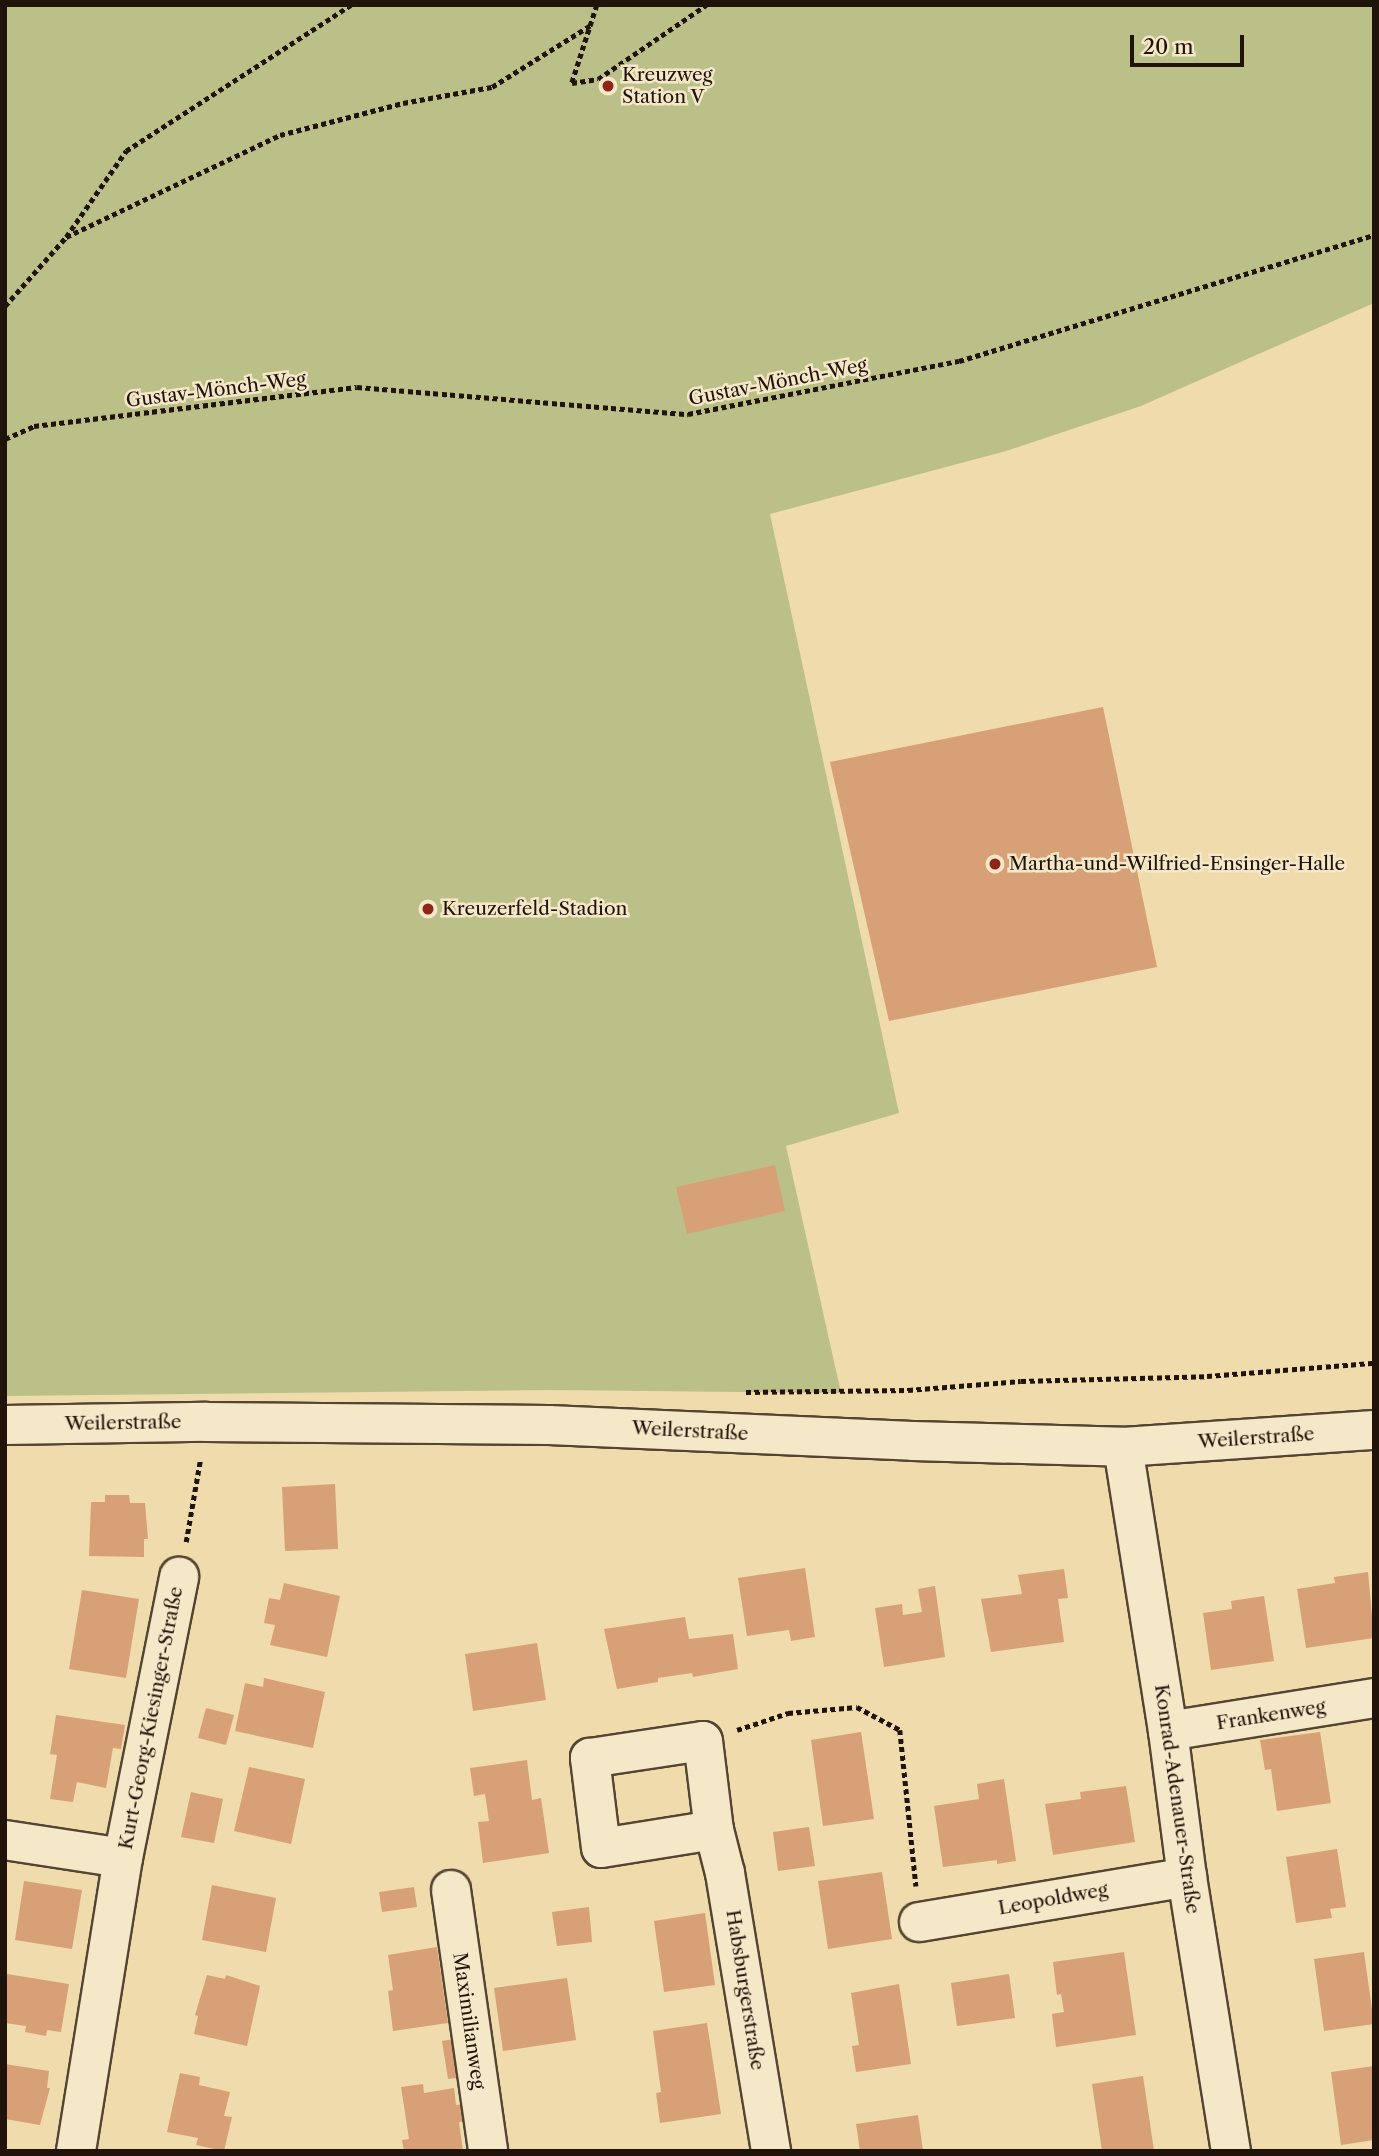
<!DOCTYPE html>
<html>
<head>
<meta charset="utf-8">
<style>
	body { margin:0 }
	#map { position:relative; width:1379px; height:2156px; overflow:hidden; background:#efdbab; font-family:"Libre Caslon Text",serif }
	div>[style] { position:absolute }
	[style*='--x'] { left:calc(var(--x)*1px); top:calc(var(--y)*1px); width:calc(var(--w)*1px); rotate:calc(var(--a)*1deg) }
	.green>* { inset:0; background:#bac088 }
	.building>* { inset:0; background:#d8a076 }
	.path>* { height:4.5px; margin-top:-2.25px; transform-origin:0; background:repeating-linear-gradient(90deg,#20130a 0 5px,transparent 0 8.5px) }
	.roads { filter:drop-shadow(2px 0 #544532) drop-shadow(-2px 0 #544532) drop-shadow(0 2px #544532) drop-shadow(0 -2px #544532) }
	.minor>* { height:38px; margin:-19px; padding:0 19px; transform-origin:19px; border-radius:19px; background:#f5e8c8 }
	.dots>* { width:19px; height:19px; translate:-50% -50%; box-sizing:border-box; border:4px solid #f5e8c8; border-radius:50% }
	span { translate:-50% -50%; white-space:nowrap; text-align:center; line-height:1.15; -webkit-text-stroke:5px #f5e8c8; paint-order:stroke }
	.poi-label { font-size:19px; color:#20130a }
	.left { translate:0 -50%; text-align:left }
	.street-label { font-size:19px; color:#20130a }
	.frame { position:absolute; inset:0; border:7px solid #20130a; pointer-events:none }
	.scale { position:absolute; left:1130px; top:35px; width:114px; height:32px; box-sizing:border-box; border:4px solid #20130a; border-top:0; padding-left:9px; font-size:21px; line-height:24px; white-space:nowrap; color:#20130a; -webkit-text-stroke:5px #f5e8c8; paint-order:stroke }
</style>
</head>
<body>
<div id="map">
	<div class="green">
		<i style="clip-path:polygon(5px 5px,1374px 5px,1374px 303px,1141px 406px,1006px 451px,770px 514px,899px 1113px,786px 1146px,841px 1393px,550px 1390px,5px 1396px)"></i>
	</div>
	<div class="building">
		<i style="clip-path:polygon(1103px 707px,1157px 967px,889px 1021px,830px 762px)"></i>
		<i style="clip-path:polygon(775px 1165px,785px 1211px,687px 1234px,676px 1187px)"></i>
		<i style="clip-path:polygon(335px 1484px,338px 1549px,285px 1551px,282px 1487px)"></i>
		<i style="clip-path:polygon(105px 1495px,129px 1495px,130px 1503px,145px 1503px,148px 1539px,144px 1539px,144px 1557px,89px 1556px,91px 1502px,105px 1502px)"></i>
		<i style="clip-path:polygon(805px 1568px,815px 1637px,791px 1641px,789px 1630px,747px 1636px,738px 1578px)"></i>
		<i style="clip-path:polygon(1064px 1569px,1068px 1598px,1058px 1599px,1064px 1642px,991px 1652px,981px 1599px,1022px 1594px,1018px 1575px)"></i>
		<i style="clip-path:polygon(1368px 1572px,1374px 1638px,1306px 1648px,1297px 1589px,1335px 1583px,1334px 1577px)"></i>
		<i style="clip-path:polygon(284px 1583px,340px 1596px,327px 1657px,270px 1645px,275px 1625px,264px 1623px,269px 1598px,280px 1600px)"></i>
		<i style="clip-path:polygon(935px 1586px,945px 1657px,884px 1667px,875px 1608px,902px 1604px,903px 1615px,922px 1612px,918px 1589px)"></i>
		<i style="clip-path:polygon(82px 1590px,139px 1599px,126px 1678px,69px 1669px)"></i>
		<i style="clip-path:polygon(1264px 1596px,1274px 1661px,1211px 1670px,1203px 1613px,1232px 1609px,1231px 1601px)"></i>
		<i style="clip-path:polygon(685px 1617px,689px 1639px,733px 1634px,738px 1669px,693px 1677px,692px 1673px,658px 1678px,658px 1682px,617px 1689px,604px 1629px)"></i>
		<i style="clip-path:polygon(537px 1643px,546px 1700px,473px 1711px,465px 1654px)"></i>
		<i style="clip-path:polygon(264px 1678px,325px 1692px,313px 1748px,235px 1731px,245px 1683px,263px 1687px)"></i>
		<i style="clip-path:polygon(206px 1708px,234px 1715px,226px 1745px,198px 1738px)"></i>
		<i style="clip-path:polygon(56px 1715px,125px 1725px,121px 1749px,113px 1748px,106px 1788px,77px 1782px,73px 1802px,50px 1799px,57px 1755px,50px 1754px)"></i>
		<i style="clip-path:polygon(861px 1732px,874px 1819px,823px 1826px,811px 1740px)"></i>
		<i style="clip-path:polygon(1320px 1732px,1331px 1803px,1277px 1811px,1271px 1769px,1265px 1770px,1260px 1740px)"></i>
		<i style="clip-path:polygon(527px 1760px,532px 1800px,541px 1798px,549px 1853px,483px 1863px,478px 1822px,489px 1821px,485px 1794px,474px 1796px,470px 1768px)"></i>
		<i style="clip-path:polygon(249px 1767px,305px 1779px,291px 1844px,234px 1831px)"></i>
		<i style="clip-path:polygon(1004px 1779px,1016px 1861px,997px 1864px,997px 1860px,943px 1867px,934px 1806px,979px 1799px,977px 1784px)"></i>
		<i style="clip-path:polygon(1126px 1786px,1135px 1842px,1053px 1855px,1045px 1804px,1081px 1799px,1080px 1792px)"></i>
		<i style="clip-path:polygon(191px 1792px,223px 1799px,214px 1843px,181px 1837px)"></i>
		<i style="clip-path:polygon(809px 1827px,815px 1866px,778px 1871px,773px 1832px)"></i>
		<i style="clip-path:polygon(1337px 1849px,1346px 1907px,1330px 1909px,1332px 1918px,1296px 1923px,1286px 1857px)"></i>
		<i style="clip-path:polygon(882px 1872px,892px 1939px,828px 1949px,818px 1881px)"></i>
		<i style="clip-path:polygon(24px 1881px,82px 1890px,72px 1949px,15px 1940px)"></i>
		<i style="clip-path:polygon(212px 1885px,276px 1898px,266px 1952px,202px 1940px)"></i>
		<i style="clip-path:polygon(414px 1887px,417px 1907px,382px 1912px,379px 1892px)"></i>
		<i style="clip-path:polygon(589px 1907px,592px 1942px,557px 1946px,552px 1912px)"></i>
		<i style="clip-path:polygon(705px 1913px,715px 1985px,664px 1992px,654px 1921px)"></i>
		<i style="clip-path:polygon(437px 1947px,448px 2023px,393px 2031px,388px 1991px,393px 1990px,388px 1955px)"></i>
		<i style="clip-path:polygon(1124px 1952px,1136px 2035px,1056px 2047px,1052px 2014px,1064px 2012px,1061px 1994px,1057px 1995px,1053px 1962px)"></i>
		<i style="clip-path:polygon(1364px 1952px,1374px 2024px,1324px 2031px,1314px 1959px)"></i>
		<i style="clip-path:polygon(7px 1974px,69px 1984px,61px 2032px,47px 2030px,46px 2036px,25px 2032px,26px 2026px,5px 2023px)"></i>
		<i style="clip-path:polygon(1009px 1974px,1015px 2018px,957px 2026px,951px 1983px)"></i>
		<i style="clip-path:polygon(207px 1975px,225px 1979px,226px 1975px,260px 1986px,247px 2046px,194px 2034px,198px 2016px,195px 2015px)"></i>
		<i style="clip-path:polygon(567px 1978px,576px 2040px,503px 2051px,494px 1988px)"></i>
		<i style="clip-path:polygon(899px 1984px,911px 2064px,856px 2072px,852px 2046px,859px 2045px,851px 1993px)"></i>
		<i style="clip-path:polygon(707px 2023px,721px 2114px,660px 2123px,656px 2093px,661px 2092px,653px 2031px)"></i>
		<i style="clip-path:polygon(467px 2037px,472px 2076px,448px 2079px,442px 2041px)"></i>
		<i style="clip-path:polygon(5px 2064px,49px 2071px,47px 2088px,50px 2088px,40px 2125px,5px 2119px)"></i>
		<i style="clip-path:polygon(1374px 2066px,1374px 2140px,1341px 2145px,1331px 2072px)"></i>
		<i style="clip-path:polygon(180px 2073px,200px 2077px,199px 2085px,230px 2092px,224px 2116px,232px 2117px,224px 2151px,196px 2145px,198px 2138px,167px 2132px)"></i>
		<i style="clip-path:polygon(1143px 2076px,1154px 2151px,1102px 2151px,1092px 2084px)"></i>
		<i style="clip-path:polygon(423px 2084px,424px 2093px,454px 2088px,456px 2105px,465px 2104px,468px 2121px,459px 2122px,463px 2151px,404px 2151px,402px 2140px,409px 2139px,401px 2087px)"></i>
		<i style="clip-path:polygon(918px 2115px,923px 2151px,860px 2151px,856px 2124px)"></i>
	</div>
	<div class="path">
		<i style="--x:597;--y:5;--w:82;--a:107.8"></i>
		<i style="--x:572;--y:83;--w:26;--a:-9"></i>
		<i style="--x:598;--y:79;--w:131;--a:-34.4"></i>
		<i style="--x:66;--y:237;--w:237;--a:-25.5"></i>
		<i style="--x:280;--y:135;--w:127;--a:-14.6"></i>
		<i style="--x:403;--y:103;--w:90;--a:-10.2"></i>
		<i style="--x:492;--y:87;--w:117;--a:-32.1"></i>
		<i style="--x:5;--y:306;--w:92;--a:-48.5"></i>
		<i style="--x:66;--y:237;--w:105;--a:-55.1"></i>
		<i style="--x:126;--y:151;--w:268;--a:-33"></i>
		<i style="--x:5;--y:439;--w:32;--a:-24"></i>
		<i style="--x:34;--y:426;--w:325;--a:-6.9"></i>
		<i style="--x:357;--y:387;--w:332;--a:4.7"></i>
		<i style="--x:688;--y:414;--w:276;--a:-11.1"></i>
		<i style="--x:959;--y:361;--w:434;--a:-16.9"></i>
		<i style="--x:746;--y:1392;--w:162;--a:-0.7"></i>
		<i style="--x:908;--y:1390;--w:113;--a:-4.6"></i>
		<i style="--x:1021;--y:1381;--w:186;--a:-1.5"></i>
		<i style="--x:1207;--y:1376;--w:168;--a:-4.5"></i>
		<i style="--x:186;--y:1542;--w:82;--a:-80.2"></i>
		<i style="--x:737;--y:1730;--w:54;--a:-18.4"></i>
		<i style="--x:788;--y:1713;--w:69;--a:-5"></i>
		<i style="--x:857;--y:1707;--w:49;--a:28.1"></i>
		<i style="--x:900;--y:1730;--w:157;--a:84.1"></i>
	</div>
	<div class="roads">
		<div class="minor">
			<i style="--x:5;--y:1425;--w:201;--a:-0.9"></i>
			<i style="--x:206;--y:1422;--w:343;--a:0.5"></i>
			<i style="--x:549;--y:1425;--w:364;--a:2.5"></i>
			<i style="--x:913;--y:1441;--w:210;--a:1.6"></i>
			<i style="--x:1123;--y:1447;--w:252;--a:-3.9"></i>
			<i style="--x:1123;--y:1447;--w:288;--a:81"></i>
			<i style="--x:1168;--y:1731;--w:147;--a:82.6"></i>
			<i style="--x:1187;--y:1877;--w:278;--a:80.9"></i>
			<i style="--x:1168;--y:1731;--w:209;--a:-9.1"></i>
			<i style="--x:714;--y:1830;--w:114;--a:170.9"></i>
			<i style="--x:601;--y:1848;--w:91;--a:-97"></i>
			<i style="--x:590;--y:1758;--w:114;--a:-8.6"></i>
			<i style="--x:703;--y:1741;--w:90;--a:83"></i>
			<i style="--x:714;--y:1830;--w:44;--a:75.7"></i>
			<i style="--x:725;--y:1873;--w:282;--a:80.6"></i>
			<i style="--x:5;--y:1840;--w:119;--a:8.7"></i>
			<i style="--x:451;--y:1890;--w:264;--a:81.9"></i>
			<i style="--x:919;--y:1922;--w:272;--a:-9.5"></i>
			<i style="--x:76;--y:2151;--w:297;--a:-80.9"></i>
			<i style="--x:123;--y:1858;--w:287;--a:-78.7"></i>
		</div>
	</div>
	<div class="dots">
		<i style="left:608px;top:86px;background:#8f2418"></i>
		<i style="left:995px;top:864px;background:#8f2418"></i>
		<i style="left:428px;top:909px;background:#8f2418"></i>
	</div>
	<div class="poi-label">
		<span class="left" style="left:622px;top:86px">Kreuzweg<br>Station V</span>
		<span class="left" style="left:1009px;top:864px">Martha-und-Wilfried-Ensinger-Halle</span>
		<span class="left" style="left:442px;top:909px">Kreuzerfeld-Stadion</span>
	</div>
	<div class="street-label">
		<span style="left:778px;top:382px;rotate:-11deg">Gustav-Mönch-Weg</span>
		<span style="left:216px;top:390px;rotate:-7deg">Gustav-Mönch-Weg</span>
		<span style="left:123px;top:1423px;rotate:-1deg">Weilerstraße</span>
		<span style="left:690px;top:1431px;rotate:3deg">Weilerstraße</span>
		<span style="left:1256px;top:1438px;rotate:-4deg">Weilerstraße</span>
		<span style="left:1271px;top:1715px;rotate:-9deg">Frankenweg</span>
		<span style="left:151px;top:1718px;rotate:-79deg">Kurt-Georg-Kiesinger-Straße</span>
		<span style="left:1177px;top:1799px;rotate:82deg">Konrad-Adenauer-Straße</span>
		<span style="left:1053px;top:1899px;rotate:-10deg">Leopoldweg</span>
		<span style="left:745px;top:1990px;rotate:81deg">Habsburgerstraße</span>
		<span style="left:469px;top:2021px;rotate:82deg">Maximilianweg</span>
	</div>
	<div class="frame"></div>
	<div class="scale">20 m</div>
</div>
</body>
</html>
